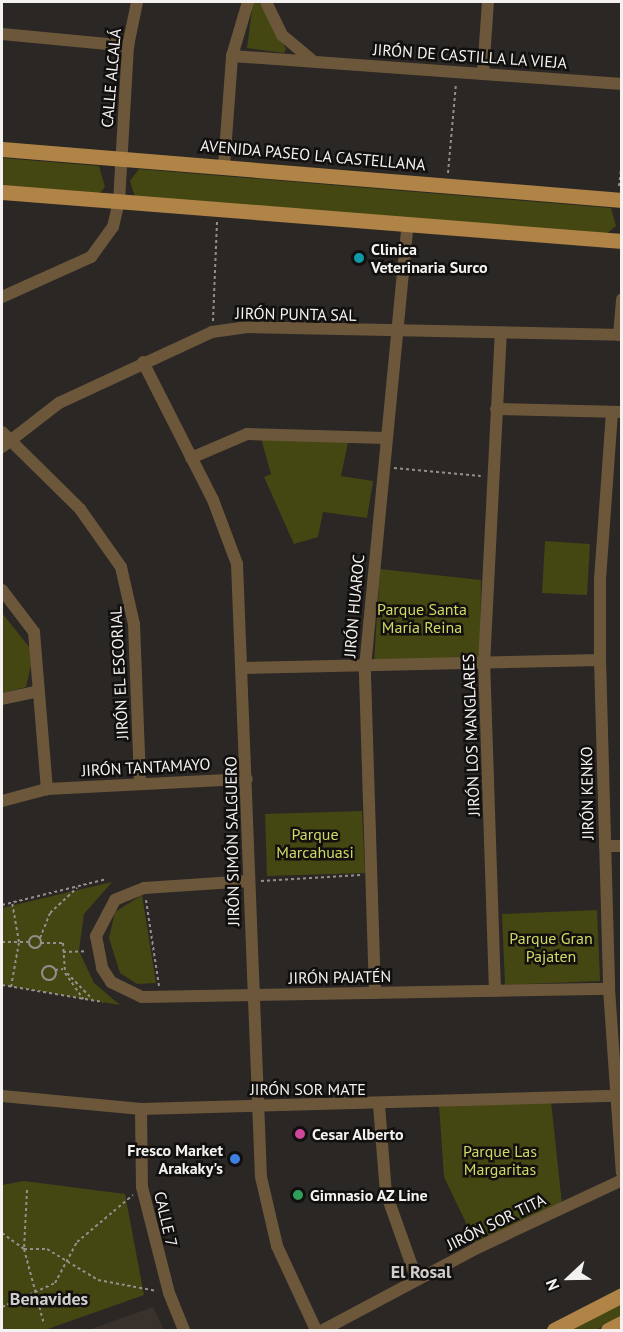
<!DOCTYPE html>
<html>
<head>
<meta charset="utf-8">
<style>
	body { margin:0 }
	#map { position:relative; width:623px; height:1332px; overflow:hidden; background:#2a2725; font-family:"PT Sans",sans-serif }
	div>[style] { position:absolute }
	[style*='--x'] { left:calc(var(--x)*1px); top:calc(var(--y)*1px); width:calc(var(--w)*1px); rotate:calc(var(--a)*1deg) }
	.built>* { inset:0; background:#39312b }
	.green>* { inset:0; background:#444712 }
	.path>* { height:2px; margin-top:-1px; transform-origin:0; background:repeating-linear-gradient(90deg,#928f8d 0 3px,transparent 0 6px) }
	.path>.ring { margin:-1px; padding:0; box-sizing:content-box; background:none; border:2px solid #928f8d; border-radius:50% }
	.minor>* { height:12px; margin:-6px; padding:0 6px; transform-origin:6px; border-radius:6px; background:#6c573b }
	.major>* { height:15px; margin:-7.5px; padding:0 7.5px; transform-origin:7.5px; border-radius:7.5px; background:#b08447 }
	.dots>* { width:16px; height:16px; translate:-50% -50%; box-sizing:border-box; border:3px solid #11100f; border-radius:50% }
	span { translate:-50% -50%; white-space:nowrap; text-align:center; line-height:1.15; -webkit-text-stroke:5px #11100f; paint-order:stroke }
	.street-label { font-size:16px; color:#f4f2f0 }
	.poi-label { font-size:16px; color:#f4f2f0; font-weight:700 }
	.left { translate:0 -50%; text-align:left }
	.right { translate:-100% -50%; text-align:right }
	.park-label { font-size:16px; color:#d1da64 }
	.neighbourhood-label { font-size:18px; color:#d1cdca; font-weight:700 }
	.frame { position:absolute; inset:0; border:3px solid #f4f2f0; pointer-events:none }
	.north { position:absolute; left:539px; top:1248px; width:60px; height:60px; -webkit-text-stroke:4px #11100f; paint-order:stroke; rotate:248deg; font-size:16px; font-weight:700; line-height:24px; text-align:center; color:#f4f2f0 }
	.north::after { content:''; display:block; margin:auto; width:21px; height:27px; background:#f4f2f0; clip-path:polygon(50% 0,100% 100%,50% 72%,0 100%) }
</style>
</head>
<body>
<div id="map">
	<div class="built">
		<i style="clip-path:polygon(153px 1307px,164px 1330px,88px 1330px)"></i>
	</div>
	<div class="green">
		<i style="clip-path:polygon(259px 2px,286px 49px,284px 53px,247px 48px,253px 3px)"></i>
		<i style="clip-path:polygon(2px 158px,99px 166px,105px 187px,99px 194px,2px 186px)"></i>
		<i style="clip-path:polygon(139px 169px,611px 208px,616px 226px,606px 234px,135px 197px,130px 181px)"></i>
		<i style="clip-path:polygon(261px 438px,348px 442px,341px 476px,373px 481px,367px 518px,323px 512px,318px 537px,294px 544px,264px 477px,271px 474px)"></i>
		<i style="clip-path:polygon(545px 541px,590px 544px,587px 595px,542px 593px)"></i>
		<i style="clip-path:polygon(380px 569px,481px 580px,480px 661px,374px 662px)"></i>
		<i style="clip-path:polygon(2px 613px,34px 653px,26px 687px,2px 693px)"></i>
		<i style="clip-path:polygon(362px 811px,365px 873px,267px 876px,265px 814px)"></i>
		<i style="clip-path:polygon(112px 882px,84px 914px,79px 951px,94px 983px,120px 1005px,2px 985px,2px 908px)"></i>
		<i style="clip-path:polygon(142px 895px,156px 983px,137px 984px,120px 973px,109px 938px,115px 912px)"></i>
		<i style="clip-path:polygon(597px 910px,600px 981px,505px 985px,502px 914px)"></i>
		<i style="clip-path:polygon(551px 1101px,562px 1204px,476px 1244px,444px 1177px,439px 1106px)"></i>
		<i style="clip-path:polygon(24px 1181px,125px 1194px,144px 1295px,45px 1330px,2px 1330px,2px 1185px)"></i>
		<i style="clip-path:polygon(621px 1304px,621px 1317px,596px 1330px,571px 1330px)"></i>
	</div>
	<div class="path">
		<i style="--x:448;--y:173;--w:90;--a:-84.9"></i>
		<i style="--x:619;--y:186;--w:25;--a:-83"></i>
		<i style="--x:213;--y:321;--w:100;--a:-87.7"></i>
		<i style="--x:394;--y:468;--w:87;--a:5.3"></i>
		<i style="--x:261;--y:881;--w:100;--a:-3.4"></i>
		<i style="--x:146;--y:900;--w:87;--a:81.4"></i>
		<i style="--x:2;--y:905;--w:108;--a:-13.9"></i>
		<i class="ring" style="left:29px;top:936px;width:10px;height:10px"></i>
		<i style="--x:40;--y:938;--w:27;--a:-68"></i>
		<i style="--x:50;--y:913;--w:37;--a:-43"></i>
		<i style="--x:2;--y:942;--w:26;--a:0"></i>
		<i style="--x:41;--y:943;--w:22;--a:0"></i>
		<i style="--x:63;--y:943;--w:30;--a:86"></i>
		<i style="--x:65;--y:973;--w:32;--a:55"></i>
		<i style="--x:63;--y:952;--w:24;--a:-2"></i>
		<i class="ring" style="left:42px;top:966px;width:12px;height:12px"></i>
		<i style="--x:55;--y:970;--w:8;--a:-7"></i>
		<i style="--x:67;--y:973;--w:36;--a:46"></i>
		<i style="--x:2;--y:985;--w:102;--a:9.6"></i>
		<i style="--x:11;--y:987;--w:46;--a:-79.9"></i>
		<i style="--x:19;--y:942;--w:41;--a:-99.9"></i>
		<i style="--x:27;--y:1190;--w:59;--a:92.9"></i>
		<i style="--x:24;--y:1249;--w:78;--a:75.1"></i>
		<i style="--x:2;--y:1233;--w:27;--a:36"></i>
		<i style="--x:24;--y:1249;--w:23;--a:0"></i>
		<i style="--x:47;--y:1249;--w:60;--a:31.3"></i>
		<i style="--x:98;--y:1280;--w:60;--a:10.6"></i>
		<i style="--x:2;--y:1307;--w:58;--a:-24.4"></i>
		<i style="--x:55;--y:1283;--w:47;--a:-61.8"></i>
		<i style="--x:77;--y:1242;--w:73;--a:-40"></i>
	</div>
	<div class="minor">
		<i style="--x:266;--y:2;--w:37;--a:64"></i>
		<i style="--x:282;--y:35;--w:39;--a:40"></i>
		<i style="--x:2;--y:34;--w:127;--a:5.4"></i>
		<i style="--x:232;--y:56;--w:391;--a:4.1"></i>
		<i style="--x:483;--y:73;--w:71;--a:-86"></i>
		<i style="--x:224;--y:166;--w:110;--a:-85.8"></i>
		<i style="--x:232;--y:56;--w:56;--a:-73.5"></i>
		<i style="--x:2;--y:297;--w:98;--a:-24.2"></i>
		<i style="--x:91;--y:257;--w:37;--a:-54"></i>
		<i style="--x:113;--y:227;--w:26;--a:-77"></i>
		<i style="--x:119;--y:202;--w:156;--a:-86.7"></i>
		<i style="--x:128;--y:46;--w:45;--a:-78.4"></i>
		<i style="--x:619;--y:335;--w:36;--a:-85"></i>
		<i style="--x:143;--y:362;--w:155;--a:63.1"></i>
		<i style="--x:213;--y:500;--w:68;--a:69.4"></i>
		<i style="--x:237;--y:564;--w:613;--a:87.76"></i>
		<i style="--x:261;--y:1177;--w:71;--a:76.9"></i>
		<i style="--x:277;--y:1246;--w:93;--a:65.1"></i>
		<i style="--x:496;--y:409;--w:126;--a:1.4"></i>
		<i style="--x:612;--y:412;--w:167;--a:94.1"></i>
		<i style="--x:600;--y:579;--w:81;--a:90"></i>
		<i style="--x:600;--y:660;--w:329;--a:88.4"></i>
		<i style="--x:609;--y:989;--w:184;--a:86"></i>
		<i style="--x:2;--y:432;--w:110;--a:44.6"></i>
		<i style="--x:80;--y:509;--w:71;--a:54.7"></i>
		<i style="--x:121;--y:567;--w:58;--a:77.2"></i>
		<i style="--x:134;--y:624;--w:157;--a:87.8"></i>
		<i style="--x:2;--y:447;--w:72;--a:-37.7"></i>
		<i style="--x:59;--y:403;--w:169;--a:-24.9"></i>
		<i style="--x:212;--y:332;--w:34;--a:-8"></i>
		<i style="--x:246;--y:327;--w:376;--a:1.2"></i>
		<i style="--x:191;--y:458;--w:61;--a:-23.2"></i>
		<i style="--x:247;--y:434;--w:139;--a:1.6"></i>
		<i style="--x:2;--y:590;--w:53;--a:52.7"></i>
		<i style="--x:34;--y:632;--w:158;--a:85.3"></i>
		<i style="--x:244;--y:668;--w:356;--a:-1.3"></i>
		<i style="--x:2;--y:699;--w:34;--a:-12"></i>
		<i style="--x:2;--y:801;--w:47;--a:-14.9"></i>
		<i style="--x:47;--y:789;--w:200;--a:-2.9"></i>
		<i style="--x:605;--y:846;--w:17;--a:0"></i>
		<i style="--x:249;--y:881;--w:105;--a:176.2"></i>
		<i style="--x:144;--y:888;--w:31;--a:158"></i>
		<i style="--x:115;--y:900;--w:41;--a:117.8"></i>
		<i style="--x:96;--y:936;--w:33;--a:79"></i>
		<i style="--x:102;--y:968;--w:17;--a:57"></i>
		<i style="--x:111;--y:982;--w:34;--a:26"></i>
		<i style="--x:142;--y:997;--w:467;--a:-1"></i>
		<i style="--x:495;--y:991;--w:326;--a:-91.9"></i>
		<i style="--x:484;--y:665;--w:330;--a:-87.1"></i>
		<i style="--x:375;--y:993;--w:326;--a:-91.8"></i>
		<i style="--x:365;--y:667;--w:445;--a:-84.5"></i>
		<i style="--x:2;--y:1096;--w:140;--a:5.3"></i>
		<i style="--x:141;--y:1109;--w:474;--a:-1.6"></i>
		<i style="--x:379;--y:1105;--w:88;--a:85.5"></i>
		<i style="--x:386;--y:1193;--w:92;--a:70.4"></i>
		<i style="--x:141;--y:1109;--w:78;--a:89.3"></i>
		<i style="--x:142;--y:1187;--w:109;--a:75.7"></i>
		<i style="--x:169;--y:1293;--w:40;--a:68"></i>
		<i style="--x:323;--y:1330;--w:174;--a:-28"></i>
		<i style="--x:477;--y:1248;--w:160;--a:-25.1"></i>
	</div>
	<div class="major">
		<i style="--x:2;--y:149;--w:622;--a:4.7"></i>
		<i style="--x:2;--y:192;--w:622;--a:4.52"></i>
		<i style="--x:554;--y:1330;--w:76;--a:-27.2"></i>
		<i style="--x:608;--y:1330;--w:16;--a:-27"></i>
	</div>
	<div class="dots">
		<i style="left:359px;top:258px;background:#0f9aa8"></i>
		<i style="left:300px;top:1134px;background:#d1479c"></i>
		<i style="left:235px;top:1159px;background:#3f7fe0"></i>
		<i style="left:298px;top:1195px;background:#2e9e5b"></i>
	</div>
	<div class="street-label">
		<span style="left:470px;top:56px;rotate:4deg">JIRÓN DE CASTILLA LA VIEJA</span>
		<span style="left:111px;top:78px;rotate:-85deg">CALLE ALCALÁ</span>
		<span style="left:313px;top:155px;rotate:5deg">AVENIDA PASEO LA CASTELLANA</span>
		<span style="left:296px;top:314px;rotate:1deg">JIRÓN PUNTA SAL</span>
		<span style="left:354px;top:606px;rotate:-85deg">JIRÓN HUAROC</span>
		<span style="left:119px;top:673px;rotate:-93deg">JIRÓN EL ESCORIAL</span>
		<span style="left:471px;top:735px;rotate:-92deg">JIRÓN LOS MANGLARES</span>
		<span style="left:146px;top:767px;rotate:-3deg">JIRÓN TANTAMAYO</span>
		<span style="left:587px;top:793px;rotate:-91deg">JIRÓN KENKO</span>
		<span style="left:232px;top:841px;rotate:-91deg">JIRÓN SIMÓN SALGUERO</span>
		<span style="left:340px;top:977px;rotate:-1deg">JIRÓN PAJATÉN</span>
		<span style="left:308px;top:1089px">JIRÓN SOR MATE</span>
		<span style="left:166px;top:1219px;rotate:77deg">CALLE 7</span>
		<span style="left:496px;top:1222px;rotate:-26deg">JIRÓN SOR TITA</span>
	</div>
	<div class="poi-label">
		<span class="left" style="left:371px;top:258px">Clinica<br>Veterinaria Surco</span>
		<span class="left" style="left:312px;top:1134px">Cesar Alberto</span>
		<span class="right" style="left:223px;top:1159px">Fresco Market<br>Arakaky's</span>
		<span class="left" style="left:310px;top:1195px">Gimnasio AZ Line</span>
	</div>
	<div class="park-label">
		<span style="left:422px;top:618px">Parque Santa<br>María Reina</span>
		<span style="left:315px;top:843px">Parque<br>Marcahuasi</span>
		<span style="left:551px;top:947px">Parque Gran<br>Pajaten</span>
		<span style="left:500px;top:1160px">Parque Las<br>Margaritas</span>
	</div>
	<div class="neighbourhood-label">
		<span style="left:421px;top:1272px">El Rosal</span>
		<span style="left:49px;top:1299px">Benavides</span>
	</div>
	<div class="frame"></div>
	<div class="north">N</div>
</div>
</body>
</html>
